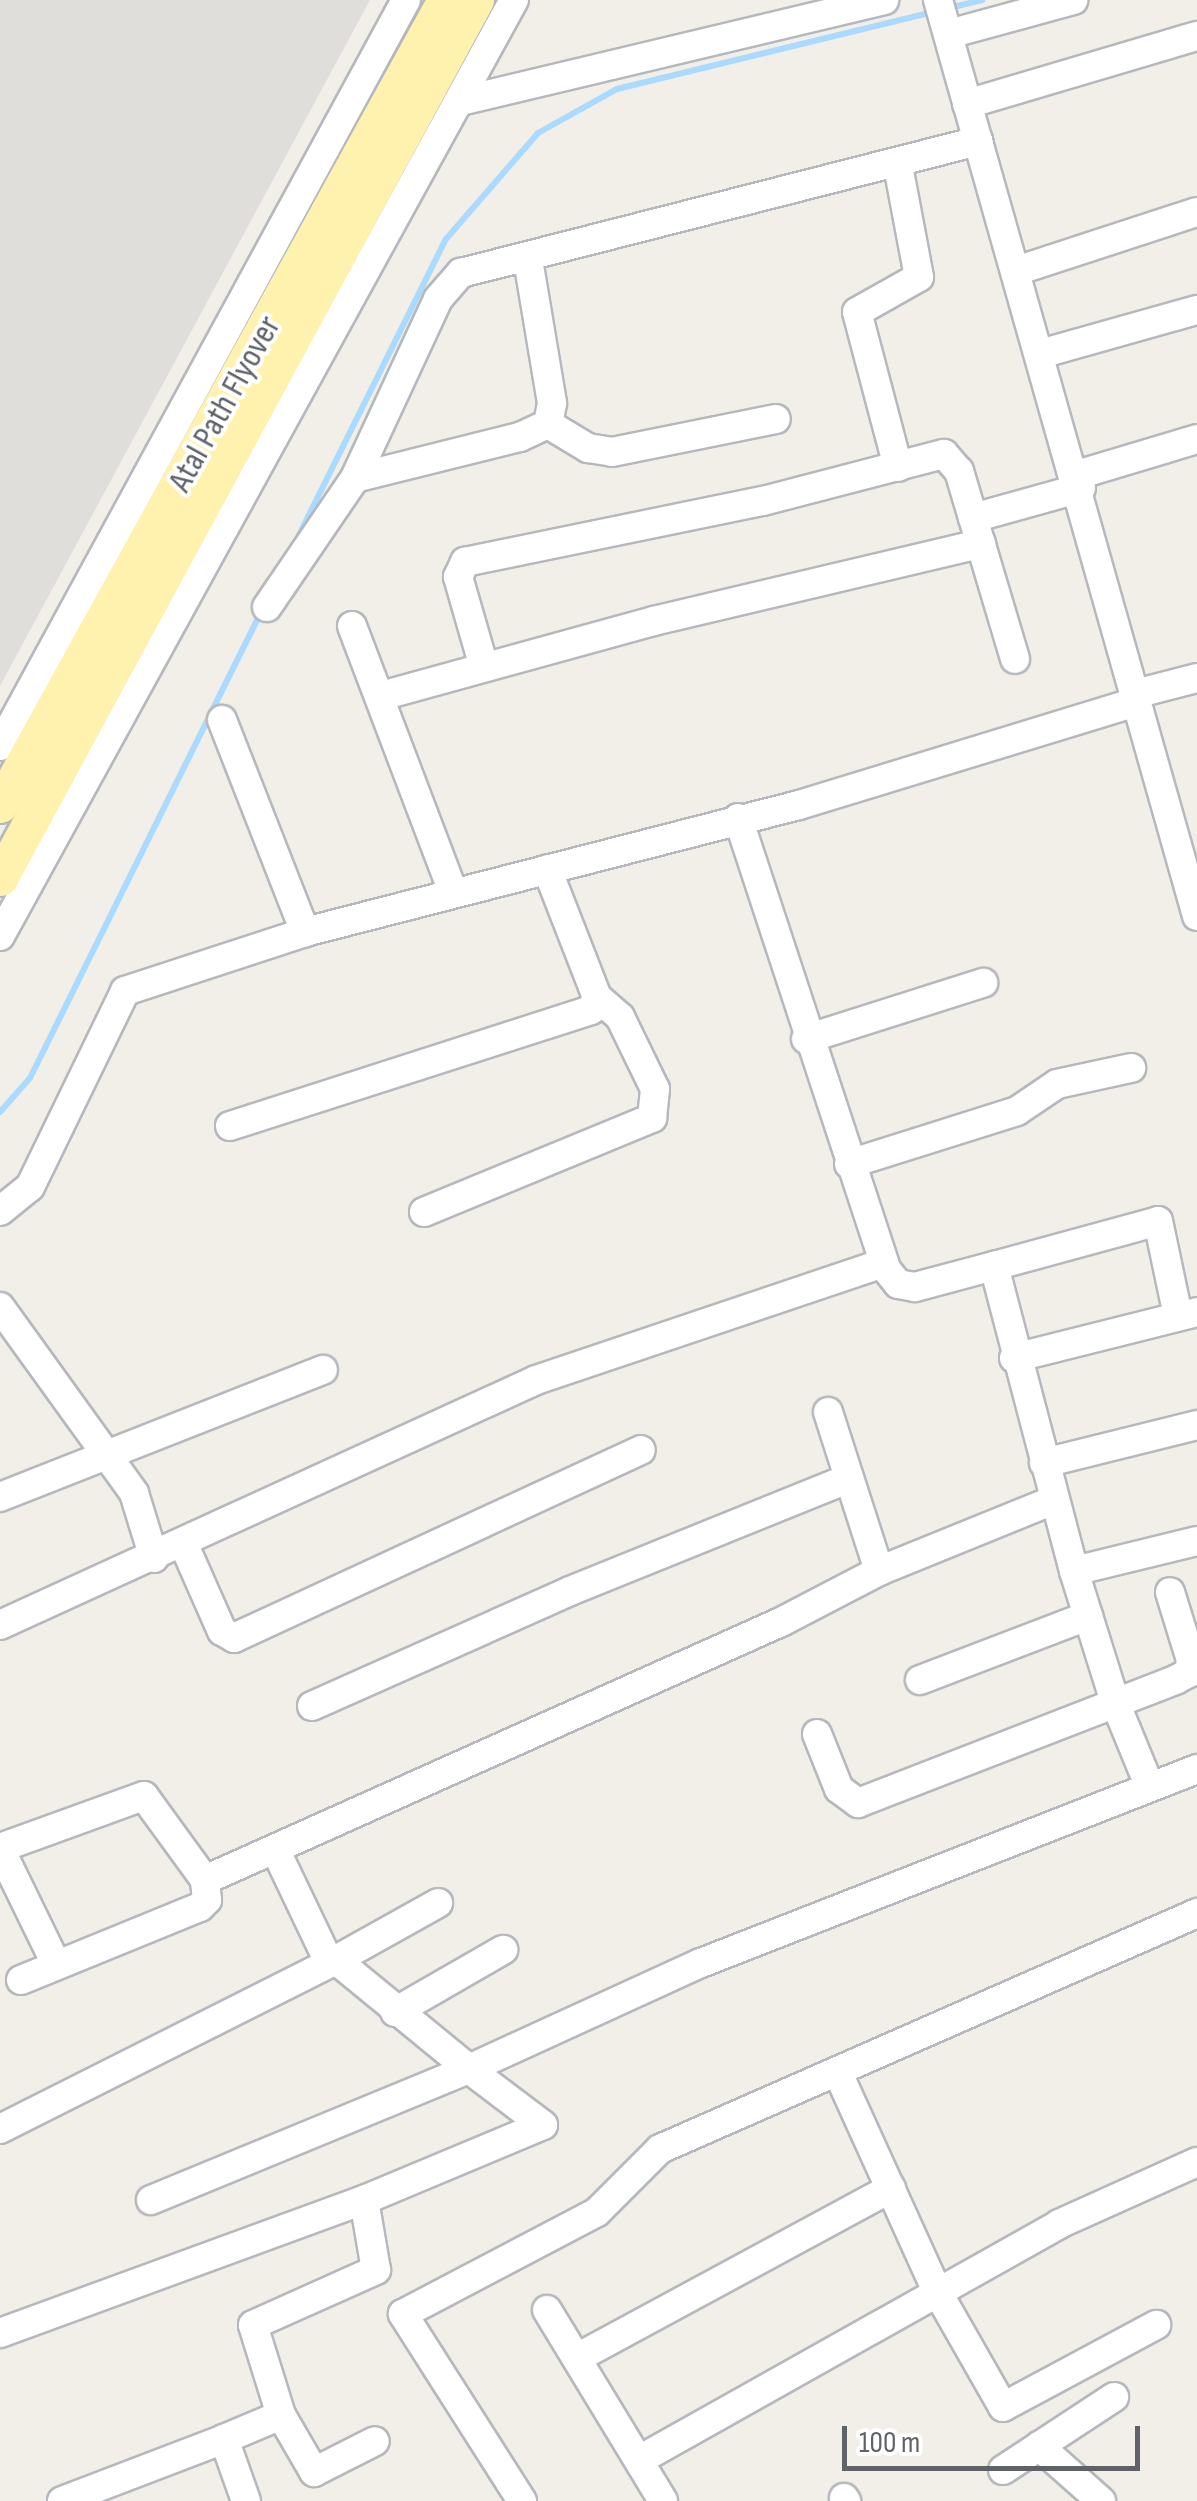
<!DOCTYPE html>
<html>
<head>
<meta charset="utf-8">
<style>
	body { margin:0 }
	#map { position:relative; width:1197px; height:2501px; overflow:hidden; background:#f1efe8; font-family:"Sofia Sans Condensed",sans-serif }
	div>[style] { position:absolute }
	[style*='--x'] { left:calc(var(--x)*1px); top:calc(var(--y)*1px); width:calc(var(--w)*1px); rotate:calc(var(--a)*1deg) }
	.industrial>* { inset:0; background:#e0deda }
	.stream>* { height:6px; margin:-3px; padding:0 3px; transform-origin:3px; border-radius:3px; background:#aadaff }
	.roads { filter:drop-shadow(2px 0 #b5b8bc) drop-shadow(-2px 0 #b5b8bc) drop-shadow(0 2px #b5b8bc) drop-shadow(0 -2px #b5b8bc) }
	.minor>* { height:28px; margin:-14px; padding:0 14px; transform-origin:14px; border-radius:14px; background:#fff }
	.major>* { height:35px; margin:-17.5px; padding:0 17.5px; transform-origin:17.5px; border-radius:17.5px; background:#fff2af }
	span { translate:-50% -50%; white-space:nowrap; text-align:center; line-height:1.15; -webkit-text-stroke:8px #fff; paint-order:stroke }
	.street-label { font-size:35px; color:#5f6368 }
	.scale { position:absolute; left:842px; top:2426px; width:298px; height:45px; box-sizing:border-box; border:5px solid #5f6368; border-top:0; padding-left:12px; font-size:30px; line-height:35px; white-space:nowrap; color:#5f6368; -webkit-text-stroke:8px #fff; paint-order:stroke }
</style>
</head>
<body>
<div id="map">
	<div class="industrial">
		<i style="clip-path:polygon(0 0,370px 0,0 686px)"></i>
	</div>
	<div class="stream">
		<i style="--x:957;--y:6;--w:26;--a:-13"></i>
		<i style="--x:294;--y:545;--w:342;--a:-63.6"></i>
		<i style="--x:446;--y:239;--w:140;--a:-49"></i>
		<i style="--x:538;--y:133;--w:90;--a:-29.1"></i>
		<i style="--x:617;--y:89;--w:320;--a:-13.7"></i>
		<i style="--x:0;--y:1112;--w:45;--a:-48.6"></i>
		<i style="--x:30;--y:1078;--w:522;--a:-63.63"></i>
	</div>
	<div class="roads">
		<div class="minor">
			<i style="--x:938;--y:0;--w:952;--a:74.21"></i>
			<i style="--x:949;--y:34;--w:129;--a:-15.3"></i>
			<i style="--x:461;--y:101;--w:435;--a:-13.4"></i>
			<i style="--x:967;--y:104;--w:240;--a:-16.5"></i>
			<i style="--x:1016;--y:271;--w:190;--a:-18.1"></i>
			<i style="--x:1040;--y:354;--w:163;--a:-15.7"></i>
			<i style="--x:548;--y:424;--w:47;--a:31"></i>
			<i style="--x:588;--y:448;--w:24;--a:9"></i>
			<i style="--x:612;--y:452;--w:167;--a:-11.4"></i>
			<i style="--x:898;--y:467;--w:160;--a:-104.8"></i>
			<i style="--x:857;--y:312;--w:71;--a:-29.4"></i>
			<i style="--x:919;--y:277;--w:113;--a:-100.7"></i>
			<i style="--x:1077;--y:475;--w:125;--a:-16.7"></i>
			<i style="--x:355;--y:478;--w:170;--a:-14"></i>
			<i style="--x:520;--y:437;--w:31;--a:-25"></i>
			<i style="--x:548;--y:424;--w:21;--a:-79"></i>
			<i style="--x:552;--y:403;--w:145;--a:-99.5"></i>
			<i style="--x:973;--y:518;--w:112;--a:-15.5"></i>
			<i style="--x:267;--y:607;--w:156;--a:-55.7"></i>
			<i style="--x:355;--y:478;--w:197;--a:-65.1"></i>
			<i style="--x:438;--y:299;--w:35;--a:-49"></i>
			<i style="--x:461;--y:273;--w:534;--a:-14.32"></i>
			<i style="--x:352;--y:626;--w:285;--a:69.2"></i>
			<i style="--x:484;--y:667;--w:94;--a:-106.1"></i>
			<i style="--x:458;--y:577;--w:17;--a:-65"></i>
			<i style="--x:465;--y:562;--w:304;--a:-11.6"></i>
			<i style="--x:763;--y:501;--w:187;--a:-14.6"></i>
			<i style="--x:944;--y:454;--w:23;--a:49"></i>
			<i style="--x:959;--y:471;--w:196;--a:73.4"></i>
			<i style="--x:1135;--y:694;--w:64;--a:-14.5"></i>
			<i style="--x:381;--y:696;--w:283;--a:-15.4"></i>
			<i style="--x:654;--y:621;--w:336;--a:-13.3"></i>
			<i style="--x:222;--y:720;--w:228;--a:68.6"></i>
			<i style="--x:0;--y:746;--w:849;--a:-61.44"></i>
			<i style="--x:738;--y:818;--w:475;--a:71.8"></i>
			<i style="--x:886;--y:1269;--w:19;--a:51"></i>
			<i style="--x:898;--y:1284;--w:17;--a:10"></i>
			<i style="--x:915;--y:1287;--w:82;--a:-14.9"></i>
			<i style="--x:994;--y:1266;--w:315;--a:75.3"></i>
			<i style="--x:0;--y:936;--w:1068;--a:-61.23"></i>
			<i style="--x:806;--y:1039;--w:186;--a:-17.6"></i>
			<i style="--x:230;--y:1126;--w:379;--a:-17.8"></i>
			<i style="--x:591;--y:1010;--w:14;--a:-65"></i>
			<i style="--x:597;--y:997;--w:137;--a:-111.3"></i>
			<i style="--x:849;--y:1164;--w:176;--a:-17.5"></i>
			<i style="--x:1017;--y:1111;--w:48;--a:-34"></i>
			<i style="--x:1057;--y:1084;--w:76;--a:-12.2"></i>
			<i style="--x:0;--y:1211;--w:38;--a:-39"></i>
			<i style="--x:30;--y:1187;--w:218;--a:-64.1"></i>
			<i style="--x:125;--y:991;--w:189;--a:-18.1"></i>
			<i style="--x:305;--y:932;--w:510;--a:-14.42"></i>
			<i style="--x:799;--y:805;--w:352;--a:-17"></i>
			<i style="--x:424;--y:1212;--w:247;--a:-22.4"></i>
			<i style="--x:652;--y:1118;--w:29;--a:-84"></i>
			<i style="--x:655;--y:1089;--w:80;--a:-115.9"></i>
			<i style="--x:620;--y:1017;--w:30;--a:-139"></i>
			<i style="--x:994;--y:1266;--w:170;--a:-15.3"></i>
			<i style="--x:1158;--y:1221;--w:97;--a:78.1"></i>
			<i style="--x:0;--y:1307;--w:229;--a:54.2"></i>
			<i style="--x:134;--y:1493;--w:68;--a:72.9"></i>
			<i style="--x:1014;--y:1358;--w:189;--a:-14.1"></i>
			<i style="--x:828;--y:1412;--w:167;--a:72.2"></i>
			<i style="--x:1044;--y:1463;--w:158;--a:-13.9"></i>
			<i style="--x:0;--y:1497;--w:347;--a:-21.5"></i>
			<i style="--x:184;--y:1545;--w:94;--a:66.2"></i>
			<i style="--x:222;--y:1631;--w:14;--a:30"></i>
			<i style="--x:234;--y:1638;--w:448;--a:-24.8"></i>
			<i style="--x:0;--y:1625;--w:589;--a:-24.56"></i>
			<i style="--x:536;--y:1380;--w:366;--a:-18.6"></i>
			<i style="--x:920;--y:1680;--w:180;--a:-20.9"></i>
			<i style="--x:312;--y:1706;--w:282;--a:-24"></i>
			<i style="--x:570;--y:1591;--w:301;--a:-22"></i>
			<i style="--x:817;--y:1734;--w:59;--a:68.2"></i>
			<i style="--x:839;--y:1789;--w:24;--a:36"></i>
			<i style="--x:858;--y:1803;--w:342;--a:-21.2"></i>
			<i style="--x:1177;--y:1679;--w:13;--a:-27"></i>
			<i style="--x:1189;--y:1673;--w:13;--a:-81"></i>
			<i style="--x:1191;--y:1660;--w:71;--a:-107.2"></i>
			<i style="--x:1149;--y:1785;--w:90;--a:-112.3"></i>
			<i style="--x:1115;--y:1702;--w:137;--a:-107.4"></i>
			<i style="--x:1074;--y:1571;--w:127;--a:-13.7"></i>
			<i style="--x:0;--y:1848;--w:153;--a:-19.9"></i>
			<i style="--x:144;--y:1796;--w:104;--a:54"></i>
			<i style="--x:205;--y:1880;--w:631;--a:-24.13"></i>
			<i style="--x:781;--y:1622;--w:110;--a:-27.5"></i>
			<i style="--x:879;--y:1571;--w:189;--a:-22.1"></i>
			<i style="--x:0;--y:1849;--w:128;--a:64"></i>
			<i style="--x:275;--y:1849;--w:125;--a:64.5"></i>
			<i style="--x:336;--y:1960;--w:117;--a:-29.2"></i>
			<i style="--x:21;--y:1980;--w:193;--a:-22.2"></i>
			<i style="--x:200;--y:1907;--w:10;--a:-45"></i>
			<i style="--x:207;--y:1900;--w:20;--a:-96"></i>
			<i style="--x:395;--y:2012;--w:125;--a:-29.9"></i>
			<i style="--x:838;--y:2073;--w:242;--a:65.6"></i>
			<i style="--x:938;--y:2293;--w:131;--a:60.3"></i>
			<i style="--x:1003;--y:2407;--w:174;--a:-28.2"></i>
			<i style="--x:0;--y:2129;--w:376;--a:-26.7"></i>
			<i style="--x:336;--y:1960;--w:172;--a:39.3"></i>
			<i style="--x:469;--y:2069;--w:344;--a:157.6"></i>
			<i style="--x:547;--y:2310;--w:223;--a:58.7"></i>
			<i style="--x:0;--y:2333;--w:388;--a:-20.1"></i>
			<i style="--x:577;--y:2358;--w:357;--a:-28.4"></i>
			<i style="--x:281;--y:2415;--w:66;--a:59.9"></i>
			<i style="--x:314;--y:2472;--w:68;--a:-26.9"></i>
			<i style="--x:1039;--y:2446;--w:83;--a:41.6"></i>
			<i style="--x:641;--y:2459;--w:480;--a:-29.3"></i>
			<i style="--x:1059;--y:2224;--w:151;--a:-24.2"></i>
			<i style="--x:1003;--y:2470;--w:133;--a:-33.3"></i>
			<i style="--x:844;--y:2498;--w:4;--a:56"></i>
			<i style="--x:62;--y:2501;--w:173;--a:-20.9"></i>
			<i style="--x:246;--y:2501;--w:66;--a:-109.5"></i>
			<i style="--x:224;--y:2439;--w:62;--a:-22.8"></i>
			<i style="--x:281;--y:2415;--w:94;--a:-107.3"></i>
			<i style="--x:253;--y:2325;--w:135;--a:-24.1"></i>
			<i style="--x:376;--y:2270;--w:71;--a:-99.7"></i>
			<i style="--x:364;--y:2200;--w:194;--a:-22.7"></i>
			<i style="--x:543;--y:2125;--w:93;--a:-142.9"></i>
			<i style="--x:469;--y:2069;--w:255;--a:-24.6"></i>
			<i style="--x:701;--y:1963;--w:533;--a:-21.36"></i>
			<i style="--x:522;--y:2501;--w:222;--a:-122.5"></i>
			<i style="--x:403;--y:2314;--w:219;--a:-27.7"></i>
			<i style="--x:597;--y:2212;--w:89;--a:-45"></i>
			<i style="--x:660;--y:2149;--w:587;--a:-23.72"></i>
		</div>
		<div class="major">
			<i style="--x:0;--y:805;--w:920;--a:-61.07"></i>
			<i style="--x:0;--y:878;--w:999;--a:-61.54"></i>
		</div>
	</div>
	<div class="street-label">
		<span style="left:225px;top:404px;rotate:-61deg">Atal Path Flyover</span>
	</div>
	<div class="scale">100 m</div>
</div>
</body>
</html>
